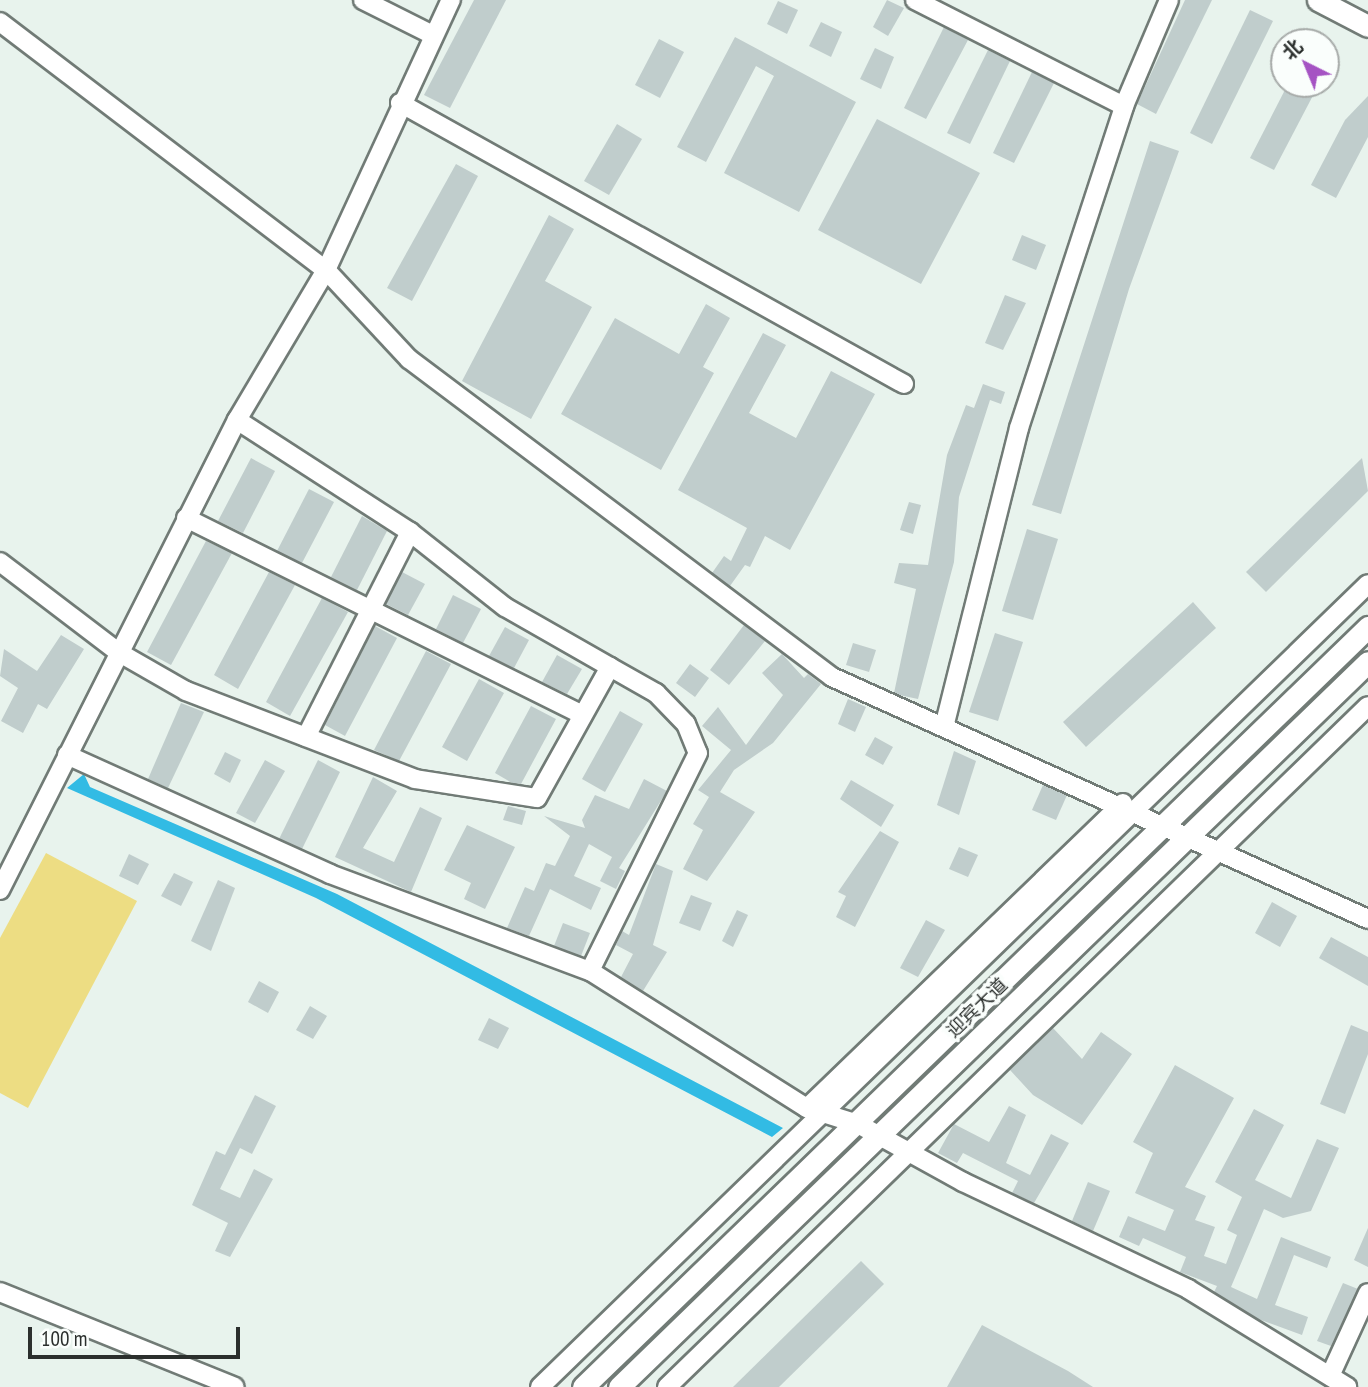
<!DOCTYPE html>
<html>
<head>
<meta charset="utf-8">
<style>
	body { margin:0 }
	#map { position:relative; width:1368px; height:1387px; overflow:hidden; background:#e8f3ed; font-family:"PT Sans Narrow","Noto Sans SC",sans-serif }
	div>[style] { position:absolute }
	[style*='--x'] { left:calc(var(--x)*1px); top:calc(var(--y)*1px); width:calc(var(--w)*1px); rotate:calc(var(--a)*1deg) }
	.green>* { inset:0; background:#eddd83 }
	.water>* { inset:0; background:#32bbe4 }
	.building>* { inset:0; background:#c0cdcc }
	.roads { filter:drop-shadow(2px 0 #717b76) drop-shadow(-2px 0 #717b76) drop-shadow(0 2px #717b76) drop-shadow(0 -2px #717b76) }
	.minor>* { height:18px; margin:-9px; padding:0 9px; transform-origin:9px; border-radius:9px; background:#fff }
	.major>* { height:21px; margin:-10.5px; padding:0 10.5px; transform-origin:10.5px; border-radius:10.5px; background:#fff }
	span { translate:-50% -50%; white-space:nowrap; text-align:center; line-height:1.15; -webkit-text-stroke:7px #fafefc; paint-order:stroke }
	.street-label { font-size:19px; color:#2b2f2d }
	.north { position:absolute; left:1270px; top:28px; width:70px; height:70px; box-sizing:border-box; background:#fafefc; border:2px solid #a7aba9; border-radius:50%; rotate:317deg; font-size:19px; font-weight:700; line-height:28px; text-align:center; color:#2b2f2d }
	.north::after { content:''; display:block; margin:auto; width:24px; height:32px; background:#a553c3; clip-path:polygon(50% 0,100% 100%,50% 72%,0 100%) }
	.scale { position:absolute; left:28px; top:1327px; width:212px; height:32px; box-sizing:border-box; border:4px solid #2b2f2d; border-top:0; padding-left:9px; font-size:21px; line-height:24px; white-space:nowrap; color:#2b2f2d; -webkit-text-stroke:5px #fafefc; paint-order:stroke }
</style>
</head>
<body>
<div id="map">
	<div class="green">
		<i style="clip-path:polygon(46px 853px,137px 901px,28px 1108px,0 1093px,0 938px)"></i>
	</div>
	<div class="water">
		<i style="clip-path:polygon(84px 774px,90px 787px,337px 894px,783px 1128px,772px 1137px,316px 898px,67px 788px)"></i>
	</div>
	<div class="building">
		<i style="clip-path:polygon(474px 0,506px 0,450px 108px,424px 95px)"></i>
		<i style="clip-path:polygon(887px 0,904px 8px,888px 36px,873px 27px)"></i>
		<i style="clip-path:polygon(1185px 0,1212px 0,1156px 114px,1137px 104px)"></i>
		<i style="clip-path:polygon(778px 1px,798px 10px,787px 34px,767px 24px)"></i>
		<i style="clip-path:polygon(1250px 10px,1273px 21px,1212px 144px,1190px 133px)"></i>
		<i style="clip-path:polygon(821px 22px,842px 32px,831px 57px,809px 46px)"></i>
		<i style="clip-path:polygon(944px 27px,968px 40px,926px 119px,904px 108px)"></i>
		<i style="clip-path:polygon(735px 37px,856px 102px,799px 212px,724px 173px,774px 76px,756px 66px,706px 162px,677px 147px)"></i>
		<i style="clip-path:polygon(659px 39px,684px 52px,660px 98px,635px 85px)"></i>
		<i style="clip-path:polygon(875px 48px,894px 57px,881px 89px,860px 79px)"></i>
		<i style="clip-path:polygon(988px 50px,1010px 61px,970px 144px,947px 133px)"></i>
		<i style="clip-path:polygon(1032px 72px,1054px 83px,1014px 163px,993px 153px)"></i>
		<i style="clip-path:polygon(1288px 84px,1319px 84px,1274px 170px,1250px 158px)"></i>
		<i style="clip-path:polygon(1368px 96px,1368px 137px,1336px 198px,1311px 185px,1345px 120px)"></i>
		<i style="clip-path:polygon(877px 119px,980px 173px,921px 284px,818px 230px)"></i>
		<i style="clip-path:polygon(617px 124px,642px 139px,609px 195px,584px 181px)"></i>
		<i style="clip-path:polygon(1150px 141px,1179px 151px,1129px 289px,1061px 514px,1032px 505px)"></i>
		<i style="clip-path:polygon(456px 164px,478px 176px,412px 301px,387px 288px)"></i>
		<i style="clip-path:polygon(549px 215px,574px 229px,545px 281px,592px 307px,531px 419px,462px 381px)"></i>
		<i style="clip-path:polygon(1022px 235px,1046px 245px,1036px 270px,1012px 260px)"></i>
		<i style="clip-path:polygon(1005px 295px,1026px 303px,1003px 350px,985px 343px)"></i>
		<i style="clip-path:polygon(706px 304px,730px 318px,703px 367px,714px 373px,661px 470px,561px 414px,615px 318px,679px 354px)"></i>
		<i style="clip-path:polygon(763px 333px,786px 345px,749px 413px,796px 438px,831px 371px,875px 394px,790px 550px,765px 536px,750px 567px,745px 565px,730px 586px,712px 573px,724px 556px,731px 561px,747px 528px,678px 490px)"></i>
		<i style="clip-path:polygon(983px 384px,1005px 392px,1001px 404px,990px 400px,959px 497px,954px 562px,918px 699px,899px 695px,894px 693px,916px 589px,894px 583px,899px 563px,928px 565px,947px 455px,966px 405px,974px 408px)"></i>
		<i style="clip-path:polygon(251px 458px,275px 471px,243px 533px,218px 521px)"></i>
		<i style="clip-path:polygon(1362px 458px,1368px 491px,1266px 592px,1246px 572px)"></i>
		<i style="clip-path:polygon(309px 489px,334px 502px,302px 563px,277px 551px)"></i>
		<i style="clip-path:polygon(909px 502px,921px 505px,913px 534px,900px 530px)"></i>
		<i style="clip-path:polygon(362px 516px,387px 531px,357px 590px,331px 577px)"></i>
		<i style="clip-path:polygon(1027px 529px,1058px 539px,1033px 620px,1002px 611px)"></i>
		<i style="clip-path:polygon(206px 541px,232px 553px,171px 665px,147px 652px)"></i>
		<i style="clip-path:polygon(269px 572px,295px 585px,238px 689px,214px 675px)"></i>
		<i style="clip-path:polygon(402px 572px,425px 584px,408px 615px,386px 604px)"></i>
		<i style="clip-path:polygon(453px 595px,481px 609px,463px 643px,436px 629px)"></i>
		<i style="clip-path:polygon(322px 598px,348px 612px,290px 716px,266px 702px)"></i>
		<i style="clip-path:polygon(1193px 602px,1216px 628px,1086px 747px,1063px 722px)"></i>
		<i style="clip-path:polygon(744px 625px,765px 641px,729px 685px,710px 670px)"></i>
		<i style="clip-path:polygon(375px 626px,397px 638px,345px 736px,325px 725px)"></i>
		<i style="clip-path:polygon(505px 627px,529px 640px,514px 668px,489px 656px)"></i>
		<i style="clip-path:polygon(995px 633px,1023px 642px,998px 721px,969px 712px)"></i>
		<i style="clip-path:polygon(61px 635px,84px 649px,47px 709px,38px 704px,23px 733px,1px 721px,18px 688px,0 676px,4px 649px,37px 671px)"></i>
		<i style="clip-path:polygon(853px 643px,876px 650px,869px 672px,846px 665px)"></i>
		<i style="clip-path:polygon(426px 651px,451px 664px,399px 761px,374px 750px)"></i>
		<i style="clip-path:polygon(782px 654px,804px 678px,808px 674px,821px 684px,773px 743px,734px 770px,720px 792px,755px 812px,707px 881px,683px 869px,703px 830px,693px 824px,709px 797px,698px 790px,731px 750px,702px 726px,718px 707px,746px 745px,783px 695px,762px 673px)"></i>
		<i style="clip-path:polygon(557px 655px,582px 669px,567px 694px,542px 682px)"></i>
		<i style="clip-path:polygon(690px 664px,709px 678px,695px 697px,676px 683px)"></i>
		<i style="clip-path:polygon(479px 679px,504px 693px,467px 761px,442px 747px)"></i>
		<i style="clip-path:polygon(848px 699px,866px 707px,855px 732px,838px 724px)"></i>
		<i style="clip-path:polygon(181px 703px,204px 712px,168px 788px,148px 779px)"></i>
		<i style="clip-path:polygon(531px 706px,556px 719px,521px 784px,512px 783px,495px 773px)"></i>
		<i style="clip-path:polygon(620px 711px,643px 724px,605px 792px,582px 779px)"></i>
		<i style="clip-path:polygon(875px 737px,893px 747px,883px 765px,865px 755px)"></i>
		<i style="clip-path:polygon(954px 751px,976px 761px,959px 815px,937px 805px)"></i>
		<i style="clip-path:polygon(225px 752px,241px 760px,230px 783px,214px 774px)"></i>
		<i style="clip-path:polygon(265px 760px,285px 771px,255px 823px,236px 813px)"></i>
		<i style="clip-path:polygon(318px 760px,340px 772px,302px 849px,279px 839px)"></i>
		<i style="clip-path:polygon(373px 777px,397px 791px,363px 848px,394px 862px,420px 807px,442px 818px,411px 892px,335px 857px)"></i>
		<i style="clip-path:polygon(644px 779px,667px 791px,619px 868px,625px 871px,616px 889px,600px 881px,612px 857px,589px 844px,574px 876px,601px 888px,591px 910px,550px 889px,529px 936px,507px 928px,525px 887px,534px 891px,546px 863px,555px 866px,570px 836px,544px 816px,585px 828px,582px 820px,595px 795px,629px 809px)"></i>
		<i style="clip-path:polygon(851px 780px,894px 805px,881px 827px,840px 799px)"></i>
		<i style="clip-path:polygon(1043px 785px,1067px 795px,1056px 820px,1032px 810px)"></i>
		<i style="clip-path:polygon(508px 806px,526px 811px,522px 825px,503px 820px)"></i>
		<i style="clip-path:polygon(467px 825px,515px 847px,485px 909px,464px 899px,471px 883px,444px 870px)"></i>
		<i style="clip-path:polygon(880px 831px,899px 842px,855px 927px,836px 917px,846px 896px,838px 892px)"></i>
		<i style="clip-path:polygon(959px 847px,978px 855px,968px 877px,949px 869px)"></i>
		<i style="clip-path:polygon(129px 854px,149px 864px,138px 885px,119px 876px)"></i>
		<i style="clip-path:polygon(656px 864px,673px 871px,653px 945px,667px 952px,643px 991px,621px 977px,633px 954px,616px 945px,622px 931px,629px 935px)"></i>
		<i style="clip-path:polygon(174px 873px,193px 882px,181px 906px,161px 896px)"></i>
		<i style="clip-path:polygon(218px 880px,235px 888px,211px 951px,191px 941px)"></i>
		<i style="clip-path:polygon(691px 895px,712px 903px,700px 931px,679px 923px)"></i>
		<i style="clip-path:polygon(1272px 902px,1297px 916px,1280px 947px,1255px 933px)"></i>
		<i style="clip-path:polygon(737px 910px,748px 915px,733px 947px,722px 941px)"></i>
		<i style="clip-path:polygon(926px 920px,945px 930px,918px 977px,900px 968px)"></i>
		<i style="clip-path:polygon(563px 923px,590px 933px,581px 956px,554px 946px)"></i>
		<i style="clip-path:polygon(1331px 937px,1368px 957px,1368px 986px,1319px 958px)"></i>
		<i style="clip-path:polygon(259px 981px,279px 992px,268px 1013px,248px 1002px)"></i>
		<i style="clip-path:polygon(310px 1006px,327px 1016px,313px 1039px,296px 1030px)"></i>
		<i style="clip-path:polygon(489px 1018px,509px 1028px,498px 1049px,478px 1040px)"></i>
		<i style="clip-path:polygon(1351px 1025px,1368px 1032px,1368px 1054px,1345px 1114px,1320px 1104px)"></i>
		<i style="clip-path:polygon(1053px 1028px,1082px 1059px,1101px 1032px,1132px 1054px,1082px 1125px,1033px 1095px,1010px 1070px)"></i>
		<i style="clip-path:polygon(1175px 1065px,1234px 1098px,1185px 1187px,1206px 1196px,1195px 1220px,1215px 1227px,1204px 1256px,1226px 1264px,1237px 1235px,1227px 1230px,1242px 1197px,1215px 1182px,1254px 1109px,1284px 1125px,1255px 1180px,1291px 1198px,1317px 1139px,1339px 1148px,1311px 1211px,1283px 1218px,1264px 1209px,1231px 1287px,1257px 1299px,1281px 1237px,1331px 1257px,1327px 1268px,1294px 1255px,1275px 1305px,1308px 1317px,1302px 1335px,1258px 1319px,1214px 1292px,1217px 1286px,1180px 1272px,1186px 1257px,1143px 1238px,1139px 1246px,1119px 1237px,1128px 1216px,1165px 1231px,1174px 1210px,1135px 1193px,1153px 1153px,1133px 1142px)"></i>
		<i style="clip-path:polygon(255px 1095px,276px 1106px,252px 1154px,240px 1148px,220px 1189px,240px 1198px,254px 1169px,273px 1179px,230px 1257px,215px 1251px,228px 1223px,192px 1205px,216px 1151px,225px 1155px)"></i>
		<i style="clip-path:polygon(1009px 1106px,1026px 1115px,1006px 1163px,1030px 1175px,1051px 1134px,1069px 1143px,1034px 1203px,1012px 1193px,1018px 1181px,963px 1153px,957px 1163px,938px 1153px,954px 1124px,989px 1142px)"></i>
		<i style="clip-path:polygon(1088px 1182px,1110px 1191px,1093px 1231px,1072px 1221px)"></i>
		<i style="clip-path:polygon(1368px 1228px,1368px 1267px,1354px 1260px)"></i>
		<i style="clip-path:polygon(861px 1261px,884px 1284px,779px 1387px,733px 1387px)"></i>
		<i style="clip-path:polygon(1343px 1283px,1358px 1289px,1331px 1346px,1317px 1341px)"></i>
		<i style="clip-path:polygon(982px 1325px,1068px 1371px,1093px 1387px,947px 1387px)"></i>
	</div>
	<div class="roads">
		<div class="minor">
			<i style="--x:363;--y:0;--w:78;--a:26.6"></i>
			<i style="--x:915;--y:0;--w:234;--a:26.9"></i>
			<i style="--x:0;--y:22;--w:410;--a:37.3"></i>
			<i style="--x:326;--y:270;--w:122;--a:47"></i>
			<i style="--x:409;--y:359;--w:529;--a:36.93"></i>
			<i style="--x:832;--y:677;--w:588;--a:24.3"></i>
			<i style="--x:400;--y:103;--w:577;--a:29.14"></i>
			<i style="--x:237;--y:420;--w:206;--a:32.9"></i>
			<i style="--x:410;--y:532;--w:121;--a:38.3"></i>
			<i style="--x:505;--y:607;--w:121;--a:29.7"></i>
			<i style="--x:186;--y:518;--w:443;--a:26.4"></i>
			<i style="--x:0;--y:562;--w:148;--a:37.3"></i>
			<i style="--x:118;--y:652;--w:78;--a:29.8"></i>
			<i style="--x:186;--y:691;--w:245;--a:21"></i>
			<i style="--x:415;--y:779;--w:123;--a:8.9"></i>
			<i style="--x:537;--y:798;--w:150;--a:-60.9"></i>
			<i style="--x:610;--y:667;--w:53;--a:29.5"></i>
			<i style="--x:656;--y:693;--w:43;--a:45.9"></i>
			<i style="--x:686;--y:724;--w:31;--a:68"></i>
			<i style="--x:698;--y:753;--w:243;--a:116.4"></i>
			<i style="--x:945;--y:723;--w:304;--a:-75.9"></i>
			<i style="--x:1019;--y:428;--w:339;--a:-71.9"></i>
			<i style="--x:1124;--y:106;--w:115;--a:-67"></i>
			<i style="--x:306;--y:737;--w:230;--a:-63.1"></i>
			<i style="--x:67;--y:755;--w:289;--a:24.3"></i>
			<i style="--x:330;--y:874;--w:278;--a:20.5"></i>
			<i style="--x:590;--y:971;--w:257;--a:32.3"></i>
			<i style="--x:807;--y:1108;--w:53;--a:17.4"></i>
			<i style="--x:858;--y:1124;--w:120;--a:28.9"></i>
			<i style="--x:963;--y:1182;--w:249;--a:25.4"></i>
			<i style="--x:1188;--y:1289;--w:187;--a:31.6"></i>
			<i style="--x:0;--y:890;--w:526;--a:-63.24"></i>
			<i style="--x:237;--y:420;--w:174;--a:-59.3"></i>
			<i style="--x:326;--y:270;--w:298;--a:-65.2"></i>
			<i style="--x:807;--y:1108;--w:439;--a:-44"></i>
			<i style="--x:0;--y:1292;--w:253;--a:22"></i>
			<i style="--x:1330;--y:1376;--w:91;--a:-65.4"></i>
			<i style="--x:540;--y:1387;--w:1153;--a:-44.12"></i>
			<i style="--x:667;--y:1387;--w:977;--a:-44.17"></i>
		</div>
		<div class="major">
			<i style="--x:1318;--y:0;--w:56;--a:27.5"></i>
			<i style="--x:583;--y:1387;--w:1093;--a:-44.07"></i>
			<i style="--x:619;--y:1387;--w:1042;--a:-44.07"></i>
		</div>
	</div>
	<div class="street-label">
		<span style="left:977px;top:1008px;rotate:-44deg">迎宾大道</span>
	</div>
	<div class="north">北</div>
	<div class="scale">100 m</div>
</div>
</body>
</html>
